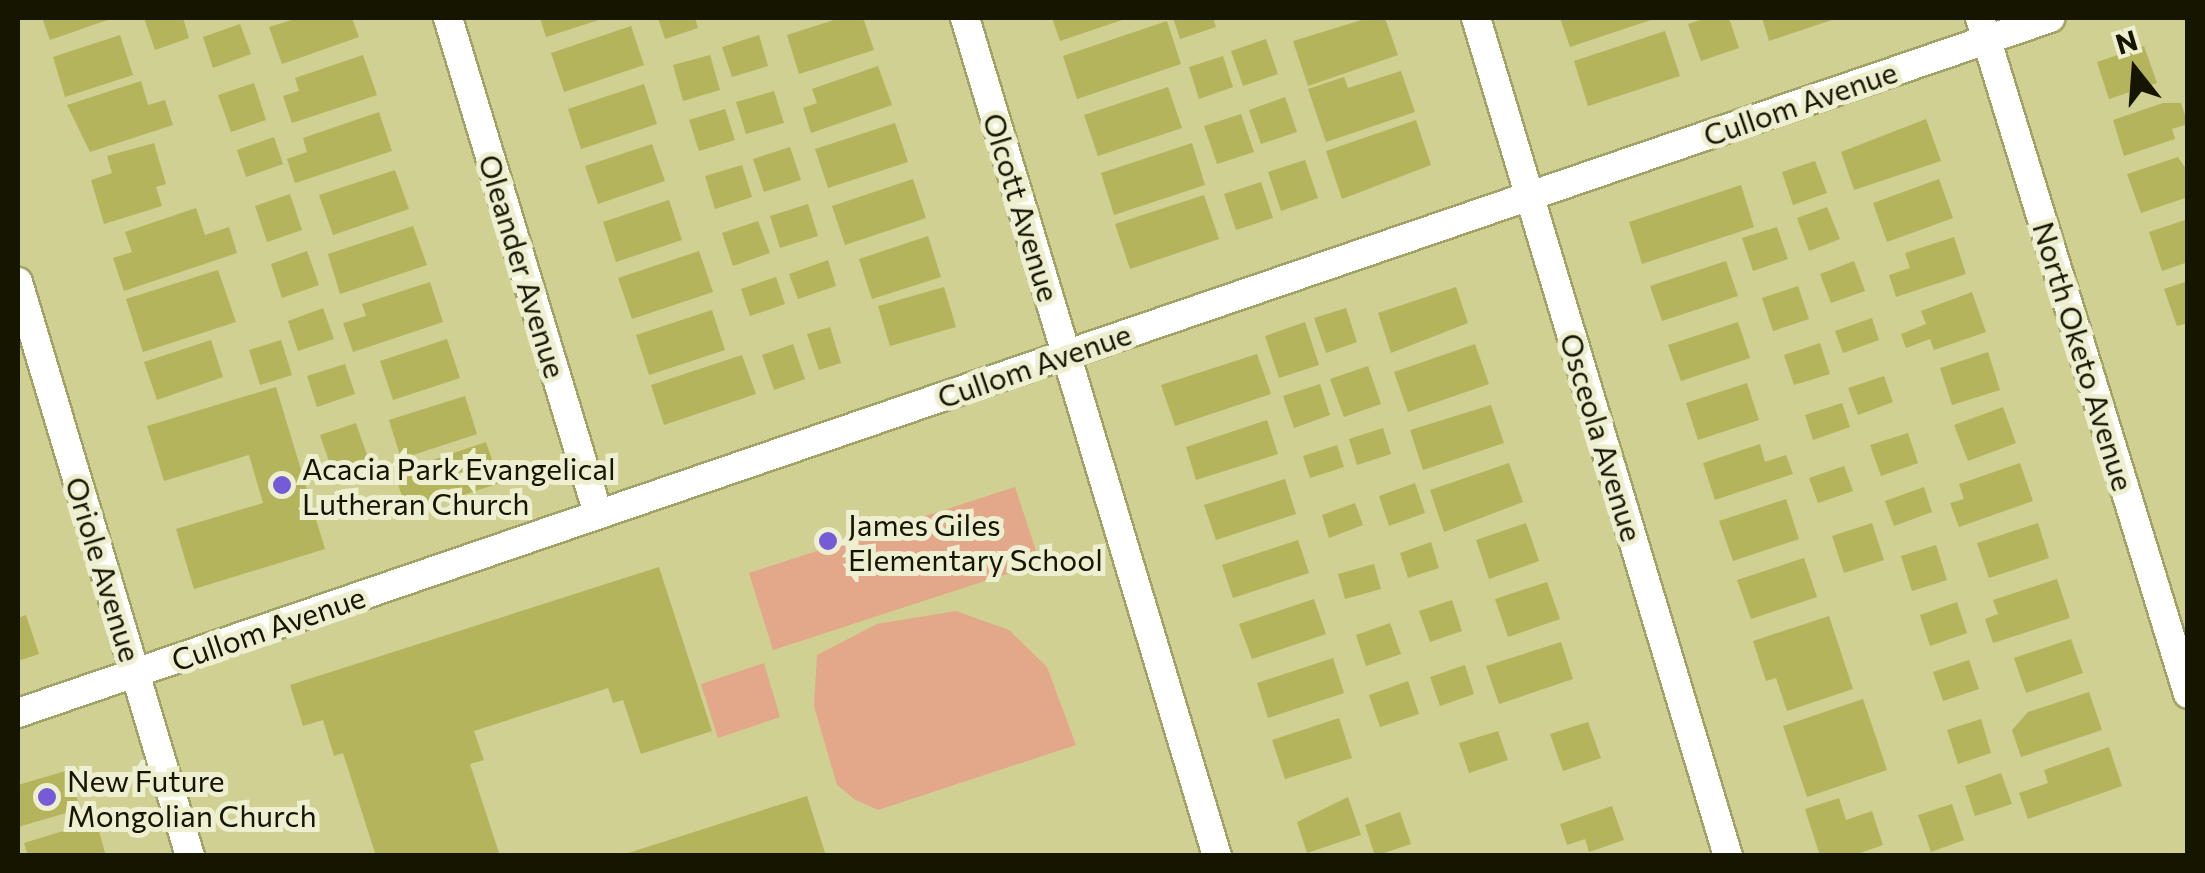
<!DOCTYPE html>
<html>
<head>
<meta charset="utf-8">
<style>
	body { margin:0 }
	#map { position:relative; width:2205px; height:873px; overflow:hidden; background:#cfd092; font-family:Commissioner,sans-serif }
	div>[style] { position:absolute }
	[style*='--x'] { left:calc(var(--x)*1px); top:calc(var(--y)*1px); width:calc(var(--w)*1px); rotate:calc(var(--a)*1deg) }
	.green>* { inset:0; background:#e2a889 }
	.building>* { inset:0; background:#b4b45d }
	.roads { filter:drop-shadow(2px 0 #a1a265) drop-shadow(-2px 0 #a1a265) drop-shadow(0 2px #a1a265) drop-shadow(0 -2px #a1a265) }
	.street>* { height:28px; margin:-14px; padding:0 14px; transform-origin:14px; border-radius:14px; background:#fff }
	.dots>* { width:28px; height:28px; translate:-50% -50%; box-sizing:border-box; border:5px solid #eeefd0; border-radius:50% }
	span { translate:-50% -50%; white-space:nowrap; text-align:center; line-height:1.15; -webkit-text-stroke:10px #eeefd0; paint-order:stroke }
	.street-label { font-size:30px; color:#161500 }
	.poi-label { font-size:30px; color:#161500 }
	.left { translate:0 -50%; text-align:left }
	.frame { position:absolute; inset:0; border:20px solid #161500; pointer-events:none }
	.north { position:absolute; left:2085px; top:20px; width:100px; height:100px; -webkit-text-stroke:8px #eeefd0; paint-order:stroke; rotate:343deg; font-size:28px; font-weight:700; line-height:40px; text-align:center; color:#161500 }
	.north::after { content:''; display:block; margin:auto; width:35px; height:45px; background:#161500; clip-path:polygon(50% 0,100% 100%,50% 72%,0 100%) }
</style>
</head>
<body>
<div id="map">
	<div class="green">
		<i style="clip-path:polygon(1015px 487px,1040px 563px,773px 650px,749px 573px)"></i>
		<i style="clip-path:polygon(956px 611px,1009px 630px,1047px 667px,1076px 745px,878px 810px,854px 799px,837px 785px,814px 706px,817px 655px,877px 624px)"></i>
		<i style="clip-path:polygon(764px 663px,780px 717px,718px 738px,701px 684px)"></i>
	</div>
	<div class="building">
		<i style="clip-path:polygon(42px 18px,113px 18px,50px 40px)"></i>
		<i style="clip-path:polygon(144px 18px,183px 18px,189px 38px,155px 50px)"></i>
		<i style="clip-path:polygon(298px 18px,352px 18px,359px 37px,282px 64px,269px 27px)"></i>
		<i style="clip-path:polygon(540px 18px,605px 18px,546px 37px)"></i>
		<i style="clip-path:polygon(658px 18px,695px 18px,698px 28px,665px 39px)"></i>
		<i style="clip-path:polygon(840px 18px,863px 18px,874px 50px,799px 74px,787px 35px)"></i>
		<i style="clip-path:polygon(1052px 18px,1128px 18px,1060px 41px)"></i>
		<i style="clip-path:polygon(1173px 18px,1213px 18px,1216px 27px,1180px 39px)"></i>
		<i style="clip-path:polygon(1368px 18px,1385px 18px,1398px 55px,1308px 86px,1293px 41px)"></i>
		<i style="clip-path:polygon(1560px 18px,1657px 18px,1570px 47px)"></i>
		<i style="clip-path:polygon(1707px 18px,1729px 18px,1739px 48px,1701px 61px,1688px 24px)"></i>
		<i style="clip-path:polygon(1762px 18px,1838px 18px,1769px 41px)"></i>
		<i style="clip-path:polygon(1167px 21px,1181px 64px,1077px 99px,1063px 56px)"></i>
		<i style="clip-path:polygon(240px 24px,251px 54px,213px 68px,203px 37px)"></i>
		<i style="clip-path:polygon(631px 26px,644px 65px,564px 92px,551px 53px)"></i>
		<i style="clip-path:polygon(1665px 31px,1680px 76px,1588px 106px,1574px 61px)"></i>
		<i style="clip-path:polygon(120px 35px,133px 75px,65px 97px,53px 57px)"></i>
		<i style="clip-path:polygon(759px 35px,768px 66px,732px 77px,722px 47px)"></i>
		<i style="clip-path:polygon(1266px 39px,1278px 74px,1243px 86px,1231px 51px)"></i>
		<i style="clip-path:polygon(2144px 46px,2157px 83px,2109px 99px,2097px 62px)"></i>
		<i style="clip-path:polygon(363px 55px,377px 95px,292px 123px,283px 96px,299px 91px,295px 78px)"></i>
		<i style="clip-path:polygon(710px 55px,720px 90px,683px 101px,673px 65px)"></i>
		<i style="clip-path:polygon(1223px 56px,1233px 87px,1199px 99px,1189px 67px)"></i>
		<i style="clip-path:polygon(878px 66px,892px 105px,811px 133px,803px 108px,817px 103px,812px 89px)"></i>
		<i style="clip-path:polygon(1401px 71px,1415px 112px,1326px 142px,1308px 89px,1344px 77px,1348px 88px)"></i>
		<i style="clip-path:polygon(141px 81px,148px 105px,165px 100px,173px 125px,90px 152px,67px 105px)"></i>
		<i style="clip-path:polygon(254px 83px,266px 120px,231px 132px,218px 95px)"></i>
		<i style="clip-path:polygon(644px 84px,657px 124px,581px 149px,568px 109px)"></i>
		<i style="clip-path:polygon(1168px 87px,1182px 128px,1098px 156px,1084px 115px)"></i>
		<i style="clip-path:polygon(774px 91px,784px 123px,746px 134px,736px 102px)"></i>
		<i style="clip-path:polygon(1285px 97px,1297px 132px,1261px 144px,1249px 110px)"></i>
		<i style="clip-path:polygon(2163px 103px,2181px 103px,2188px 124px,2172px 129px,2175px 139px,2124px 156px,2113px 120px)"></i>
		<i style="clip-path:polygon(725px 109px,735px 140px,699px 151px,689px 120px)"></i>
		<i style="clip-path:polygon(379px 112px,392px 151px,295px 183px,287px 159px,307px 152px,303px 138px)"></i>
		<i style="clip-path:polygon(1241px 114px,1254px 152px,1217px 164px,1204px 126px)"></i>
		<i style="clip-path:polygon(1926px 119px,1941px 161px,1854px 190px,1841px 152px)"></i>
		<i style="clip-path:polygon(1416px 120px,1431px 165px,1342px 199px,1326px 151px)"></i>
		<i style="clip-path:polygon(895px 123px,908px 162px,828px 188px,815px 149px)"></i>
		<i style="clip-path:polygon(274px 137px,283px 164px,246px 177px,237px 150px)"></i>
		<i style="clip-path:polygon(154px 143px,166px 184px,156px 187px,162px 206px,104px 224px,91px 180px,112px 173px,107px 156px)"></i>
		<i style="clip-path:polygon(1192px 143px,1205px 185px,1114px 215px,1101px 173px)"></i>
		<i style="clip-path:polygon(652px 144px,665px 181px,598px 204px,585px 166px)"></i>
		<i style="clip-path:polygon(790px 147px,801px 180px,764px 192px,753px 159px)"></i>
		<i style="clip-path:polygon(2178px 157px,2188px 172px,2188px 197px,2141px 213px,2127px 174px)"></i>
		<i style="clip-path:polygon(1305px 160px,1318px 198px,1281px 211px,1268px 172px)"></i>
		<i style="clip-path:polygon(1815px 161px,1827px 193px,1793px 205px,1782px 172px)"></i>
		<i style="clip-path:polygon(742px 165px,752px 197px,715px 209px,705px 176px)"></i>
		<i style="clip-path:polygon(395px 170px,409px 209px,333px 235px,319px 195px)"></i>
		<i style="clip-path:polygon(913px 179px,926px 218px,845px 245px,832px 206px)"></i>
		<i style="clip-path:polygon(1939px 179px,1953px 218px,1887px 242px,1873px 203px)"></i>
		<i style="clip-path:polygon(1261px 182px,1273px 218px,1236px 230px,1224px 194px)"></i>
		<i style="clip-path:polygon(1741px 185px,1754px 227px,1642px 264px,1629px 222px)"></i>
		<i style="clip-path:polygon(290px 194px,302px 230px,267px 242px,255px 206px)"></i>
		<i style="clip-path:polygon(1204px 195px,1219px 239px,1130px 269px,1115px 224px)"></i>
		<i style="clip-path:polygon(669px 200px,682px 240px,616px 262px,603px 222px)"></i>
		<i style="clip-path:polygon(808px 204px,818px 236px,780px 248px,770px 216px)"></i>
		<i style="clip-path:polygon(1827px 207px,1840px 239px,1809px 251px,1797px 218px)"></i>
		<i style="clip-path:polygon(196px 208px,205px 235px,229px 227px,237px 253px,124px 291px,113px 258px,132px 252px,125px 232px)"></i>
		<i style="clip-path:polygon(2188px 219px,2188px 262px,2162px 271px,2149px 232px)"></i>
		<i style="clip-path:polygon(758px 221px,770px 253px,733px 266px,722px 233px)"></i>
		<i style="clip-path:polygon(413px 226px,427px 265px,340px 294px,328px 254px)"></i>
		<i style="clip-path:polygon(1777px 227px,1788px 259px,1753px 271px,1742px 238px)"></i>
		<i style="clip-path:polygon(928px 236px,941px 277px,872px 299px,859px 259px)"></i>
		<i style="clip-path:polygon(1954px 237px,1966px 274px,1896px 297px,1889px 275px,1910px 268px,1905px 253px)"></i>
		<i style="clip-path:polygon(307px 251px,319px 285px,282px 298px,271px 264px)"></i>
		<i style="clip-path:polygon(699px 251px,713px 292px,632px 319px,618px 278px)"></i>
		<i style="clip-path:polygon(828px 260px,836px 286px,798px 299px,789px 274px)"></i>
		<i style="clip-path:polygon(1726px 261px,1738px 296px,1662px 321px,1650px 286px)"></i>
		<i style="clip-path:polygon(1854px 261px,1865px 291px,1831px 303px,1820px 274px)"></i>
		<i style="clip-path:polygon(218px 270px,236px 322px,143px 352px,126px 299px)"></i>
		<i style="clip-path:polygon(776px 277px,785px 304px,750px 316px,741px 289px)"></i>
		<i style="clip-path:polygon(2188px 281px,2188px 323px,2177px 326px,2164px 289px)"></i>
		<i style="clip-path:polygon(430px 282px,443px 322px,353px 352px,343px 323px,366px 316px,362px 304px)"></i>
		<i style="clip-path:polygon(1798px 286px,1809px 319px,1773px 331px,1762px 298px)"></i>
		<i style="clip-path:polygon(944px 287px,956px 327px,890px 346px,878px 306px)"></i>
		<i style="clip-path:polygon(1456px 287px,1468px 323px,1391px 353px,1378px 313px)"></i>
		<i style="clip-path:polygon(1972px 292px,1986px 332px,1934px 350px,1930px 339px,1906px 348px,1901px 334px,1926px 324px,1921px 311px)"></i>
		<i style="clip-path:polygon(323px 308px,334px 339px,298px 351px,288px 321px)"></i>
		<i style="clip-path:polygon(1346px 308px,1357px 342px,1326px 353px,1314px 318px)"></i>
		<i style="clip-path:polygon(712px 310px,725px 350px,649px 375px,636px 335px)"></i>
		<i style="clip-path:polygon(1872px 318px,1879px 340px,1843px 353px,1835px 331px)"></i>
		<i style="clip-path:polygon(1305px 322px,1319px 365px,1279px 378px,1265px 336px)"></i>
		<i style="clip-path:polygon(1738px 322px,1750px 358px,1681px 381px,1668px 345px)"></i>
		<i style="clip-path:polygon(830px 327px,841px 363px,819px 370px,807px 334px)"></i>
		<i style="clip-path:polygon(447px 339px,460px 378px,393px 400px,380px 361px)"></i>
		<i style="clip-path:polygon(211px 340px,223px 377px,157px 400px,144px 362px)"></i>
		<i style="clip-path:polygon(281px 340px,292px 375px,260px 385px,249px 350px)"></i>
		<i style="clip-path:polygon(1820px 343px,1830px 374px,1794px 385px,1784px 355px)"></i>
		<i style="clip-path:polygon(793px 344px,805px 379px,774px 390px,762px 355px)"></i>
		<i style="clip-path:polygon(1475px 344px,1489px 384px,1408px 412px,1394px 372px)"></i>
		<i style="clip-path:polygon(1988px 352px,2000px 390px,1952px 405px,1940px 368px)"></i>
		<i style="clip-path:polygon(1257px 354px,1271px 394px,1175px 426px,1161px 385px)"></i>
		<i style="clip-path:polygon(742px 355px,756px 394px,664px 425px,651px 385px)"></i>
		<i style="clip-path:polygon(345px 364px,355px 394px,317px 407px,307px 376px)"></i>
		<i style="clip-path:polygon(1368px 366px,1381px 404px,1344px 417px,1330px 379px)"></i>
		<i style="clip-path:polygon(1884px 376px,1893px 402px,1858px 415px,1848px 388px)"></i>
		<i style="clip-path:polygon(1747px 383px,1759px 420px,1698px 440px,1686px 403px)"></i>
		<i style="clip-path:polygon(1320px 384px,1330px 415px,1294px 428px,1283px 396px)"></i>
		<i style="clip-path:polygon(276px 387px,325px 549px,194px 589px,176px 529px,263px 503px,249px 455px,164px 481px,147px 426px)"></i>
		<i style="clip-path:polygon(465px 396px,477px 434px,401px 459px,389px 420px)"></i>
		<i style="clip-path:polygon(1842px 403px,1850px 427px,1813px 440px,1805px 415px)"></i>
		<i style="clip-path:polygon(1491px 405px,1504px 443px,1423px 470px,1410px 430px)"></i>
		<i style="clip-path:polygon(2003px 407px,2016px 443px,1968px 461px,1954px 425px)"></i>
		<i style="clip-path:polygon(1267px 420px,1278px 454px,1196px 480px,1186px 447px)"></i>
		<i style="clip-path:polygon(356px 423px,368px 458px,332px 470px,320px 435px)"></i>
		<i style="clip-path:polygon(1383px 428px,1391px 454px,1357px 465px,1349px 439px)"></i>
		<i style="clip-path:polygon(1908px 433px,1918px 463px,1881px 476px,1870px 445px)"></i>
		<i style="clip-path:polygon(486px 442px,500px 483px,408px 513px,394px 473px)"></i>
		<i style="clip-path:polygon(1760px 444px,1765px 462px,1786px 455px,1793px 474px,1715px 500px,1703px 463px)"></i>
		<i style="clip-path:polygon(1337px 445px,1344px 467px,1310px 478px,1303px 456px)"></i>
		<i style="clip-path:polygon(1509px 463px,1523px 502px,1444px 532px,1430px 490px)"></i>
		<i style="clip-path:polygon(2020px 463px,2033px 501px,1959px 527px,1950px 503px,1964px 499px,1959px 484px)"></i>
		<i style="clip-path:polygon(1844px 466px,1853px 491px,1818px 503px,1809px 478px)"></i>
		<i style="clip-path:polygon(1285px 479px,1296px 514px,1216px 540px,1204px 505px)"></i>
		<i style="clip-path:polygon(1415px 483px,1425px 513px,1389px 526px,1379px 496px)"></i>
		<i style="clip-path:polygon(1924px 487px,1932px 512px,1894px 526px,1885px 501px)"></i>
		<i style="clip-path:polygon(1786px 499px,1799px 539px,1733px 561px,1719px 521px)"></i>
		<i style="clip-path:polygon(1355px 503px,1363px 525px,1329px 538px,1322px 515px)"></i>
		<i style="clip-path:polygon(1526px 523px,1539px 561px,1489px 579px,1476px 540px)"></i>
		<i style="clip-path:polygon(1872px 523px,1884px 560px,1844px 573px,1832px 536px)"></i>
		<i style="clip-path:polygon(2038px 523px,2049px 558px,1989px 578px,1977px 543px)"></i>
		<i style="clip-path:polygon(1298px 540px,1309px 573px,1233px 598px,1222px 565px)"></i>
		<i style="clip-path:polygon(1431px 542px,1439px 568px,1408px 578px,1400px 553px)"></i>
		<i style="clip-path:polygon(1936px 545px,1947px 580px,1912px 591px,1901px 556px)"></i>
		<i style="clip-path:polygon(1804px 558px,1817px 597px,1751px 619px,1737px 580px)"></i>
		<i style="clip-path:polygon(1374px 564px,1381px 589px,1345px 599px,1338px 574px)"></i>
		<i style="clip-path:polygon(659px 567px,712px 731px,641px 754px,623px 700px,613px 703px,608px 688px,474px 731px,484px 760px,470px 764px,500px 856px,376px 856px,343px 753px,334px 756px,323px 720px,303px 726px,290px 685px)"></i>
		<i style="clip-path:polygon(2057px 579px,2070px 618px,1993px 643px,1985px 619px,1998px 614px,1993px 600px)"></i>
		<i style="clip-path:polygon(1547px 582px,1560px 619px,1508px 637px,1495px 599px)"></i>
		<i style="clip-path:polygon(1314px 599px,1326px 634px,1252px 659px,1239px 624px)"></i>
		<i style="clip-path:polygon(1452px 600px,1462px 631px,1430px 642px,1419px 611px)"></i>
		<i style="clip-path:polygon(1957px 602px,1967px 633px,1930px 646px,1920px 615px)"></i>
		<i style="clip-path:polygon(26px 615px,39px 654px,18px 661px,18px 618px)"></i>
		<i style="clip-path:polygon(1829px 616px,1853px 689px,1787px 711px,1776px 678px,1766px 681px,1753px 641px)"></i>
		<i style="clip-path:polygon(1390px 623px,1401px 654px,1366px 666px,1356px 635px)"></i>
		<i style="clip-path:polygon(2071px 639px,2083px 673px,2026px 693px,2014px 658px)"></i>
		<i style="clip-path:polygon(1561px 642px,1573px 679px,1499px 704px,1486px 666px)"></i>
		<i style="clip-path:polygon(1333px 658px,1344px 693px,1268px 718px,1257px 683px)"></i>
		<i style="clip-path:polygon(1969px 660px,1979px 689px,1943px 701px,1933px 672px)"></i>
		<i style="clip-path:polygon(1465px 665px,1474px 694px,1440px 706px,1430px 677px)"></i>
		<i style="clip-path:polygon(1408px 681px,1419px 714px,1380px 727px,1369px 695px)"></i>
		<i style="clip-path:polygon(2089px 692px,2102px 730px,2021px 757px,2012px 730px,2028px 712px)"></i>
		<i style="clip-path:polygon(1863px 699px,1887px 770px,1807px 797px,1783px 726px)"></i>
		<i style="clip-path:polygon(1339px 718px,1352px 758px,1285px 779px,1272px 740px)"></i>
		<i style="clip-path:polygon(1981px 719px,1991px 753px,1958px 764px,1947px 730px)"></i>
		<i style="clip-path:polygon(1588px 722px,1601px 758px,1563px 771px,1550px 734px)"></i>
		<i style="clip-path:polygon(1498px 731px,1508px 760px,1469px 773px,1459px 743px)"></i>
		<i style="clip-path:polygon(2109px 747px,2122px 786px,2028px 819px,2019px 793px,2048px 783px,2044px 770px)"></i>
		<i style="clip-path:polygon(69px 770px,80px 809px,18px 827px,18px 785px)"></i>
		<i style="clip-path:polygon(2001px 773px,2012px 804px,1975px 816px,1965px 786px)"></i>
		<i style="clip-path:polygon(807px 796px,826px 856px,623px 856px,622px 855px)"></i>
		<i style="clip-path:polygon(1348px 797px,1361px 835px,1307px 853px,1297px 822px)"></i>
		<i style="clip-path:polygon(1839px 798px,1846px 820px,1872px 811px,1883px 845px,1852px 856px,1820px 856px,1805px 809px)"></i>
		<i style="clip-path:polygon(1952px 804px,1964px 840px,1931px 852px,1918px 815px)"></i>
		<i style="clip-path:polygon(1612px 806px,1624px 840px,1589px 852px,1585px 839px,1567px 845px,1560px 824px)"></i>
		<i style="clip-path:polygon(1400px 812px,1411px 844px,1375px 856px,1365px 825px)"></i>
		<i style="clip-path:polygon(96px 821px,106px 856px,28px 856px,24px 843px)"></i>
	</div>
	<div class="roads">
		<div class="street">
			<i style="--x:448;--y:18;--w:518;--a:73.17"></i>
			<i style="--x:965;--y:18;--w:875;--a:73.26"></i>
			<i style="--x:1476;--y:18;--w:875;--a:73.26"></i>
			<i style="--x:1980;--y:18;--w:707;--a:72.9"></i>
			<i style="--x:18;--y:282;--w:599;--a:73.32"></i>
			<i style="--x:18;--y:713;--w:2148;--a:-18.88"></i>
		</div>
	</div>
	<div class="dots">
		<i style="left:282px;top:485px;background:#755bd5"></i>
		<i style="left:828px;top:541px;background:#755bd5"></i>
		<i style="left:47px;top:797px;background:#755bd5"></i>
	</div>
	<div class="street-label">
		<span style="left:1800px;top:103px;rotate:-19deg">Cullom Avenue</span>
		<span style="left:1022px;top:207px;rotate:73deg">Olcott Avenue</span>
		<span style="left:523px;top:266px;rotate:73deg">Oleander Avenue</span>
		<span style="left:2084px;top:356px;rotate:73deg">North Oketo Avenue</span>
		<span style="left:1034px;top:365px;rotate:-19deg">Cullom Avenue</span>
		<span style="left:1602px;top:437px;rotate:73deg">Osceola Avenue</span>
		<span style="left:104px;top:569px;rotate:73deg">Oriole Avenue</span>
		<span style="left:268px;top:628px;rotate:-19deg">Cullom Avenue</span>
	</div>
	<div class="poi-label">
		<span class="left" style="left:302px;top:485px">Acacia Park Evangelical<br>Lutheran Church</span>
		<span class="left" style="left:848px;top:541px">James Giles<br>Elementary School</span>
		<span class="left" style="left:67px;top:797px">New Future<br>Mongolian Church</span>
	</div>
	<div class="frame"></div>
	<div class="north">N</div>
</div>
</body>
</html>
